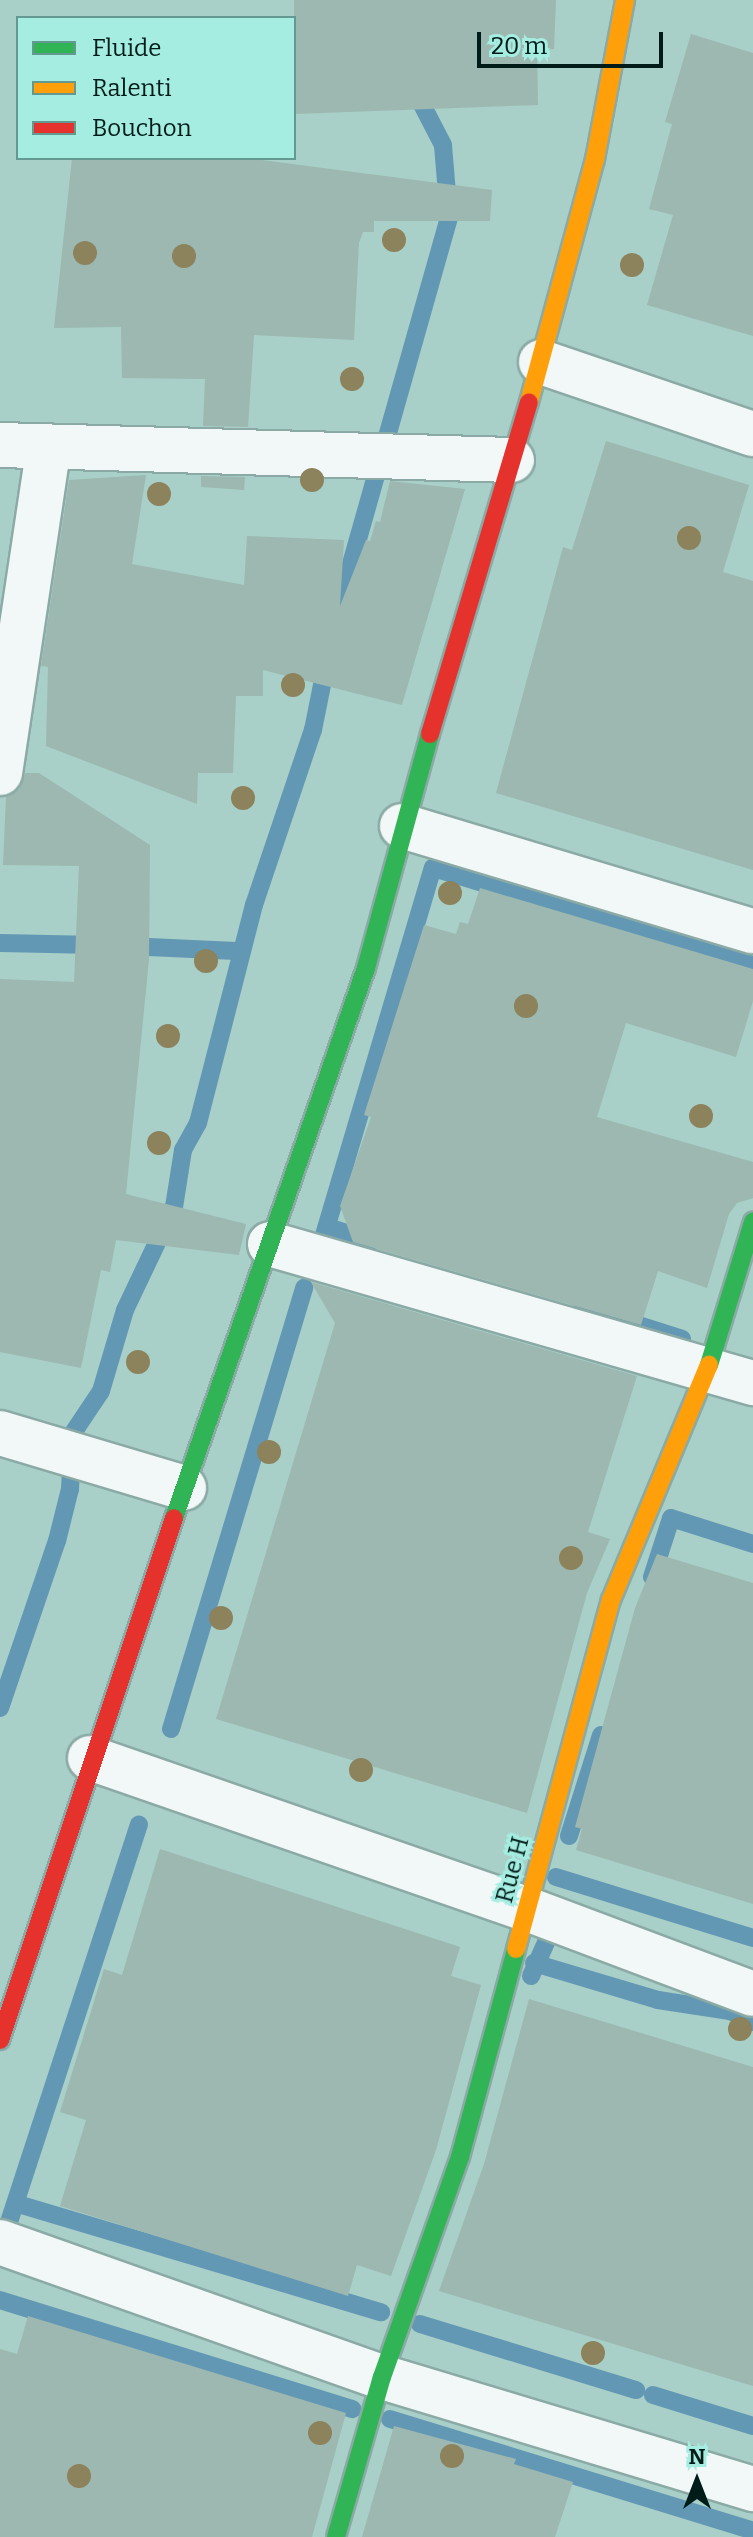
<!DOCTYPE html>
<html>
<head>
<meta charset="utf-8">
<style>
	body { margin:0 }
	#map { position:relative; width:753px; height:2537px; overflow:hidden; background:#a8cfc8; font-family:Bitter,serif }
	div>[style] { position:absolute }
	[style*='--x'] { left:calc(var(--x)*1px); top:calc(var(--y)*1px); width:calc(var(--w)*1px); rotate:calc(var(--a)*1deg) }
	.stream>* { height:18px; margin:-9px; padding:0 9px; transform-origin:9px; border-radius:9px; background:#6398b4 }
	.building>* { inset:0; background:#9cb8b0 }
	.roads { filter:drop-shadow(2px 0 #8baaa5) drop-shadow(-2px 0 #8baaa5) drop-shadow(0 2px #8baaa5) drop-shadow(0 -2px #8baaa5) }
	.street>* { height:44px; margin:-22px; padding:0 22px; transform-origin:22px; border-radius:22px; background:#f2f8f7 }
	.fast>* { height:18px; margin:-9px; padding:0 9px; transform-origin:9px; border-radius:9px; background:#30b455 }
	.slow>* { height:18px; margin:-9px; padding:0 9px; transform-origin:9px; border-radius:9px; background:#ff9f0a }
	.jam>* { height:18px; margin:-9px; padding:0 9px; transform-origin:9px; border-radius:9px; background:#e5322d }
	.trees>* { width:24px; height:24px; margin:-12px; border-radius:50%; background:#8c825b }
	span { translate:-50% -50%; white-space:nowrap; text-align:center; line-height:1.15; -webkit-text-stroke:6px #a5ece1; paint-order:stroke }
	.street-label { font-size:24px; color:#001c19 }
	.legend { position:absolute; left:16px; top:16px; width:280px; height:144px; box-sizing:border-box; background:#a5ece1; border:2px solid #639991; margin:0; padding:10px 14px; list-style:none; font-size:24px; color:#001c19 }
	.legend li { display:flex; align-items:center; gap:16px; height:40px }
	.legend b { width:40px; border:2px solid #639991 }
	.north { position:absolute; left:657px; top:2441px; width:80px; height:80px; -webkit-text-stroke:6px #a5ece1; paint-order:stroke; rotate:0deg; font-size:22px; font-weight:700; line-height:32px; text-align:center; color:#001c19 }
	.north::after { content:''; display:block; margin:auto; width:28px; height:36px; background:#001c19; clip-path:polygon(50% 0,100% 100%,50% 72%,0 100%) }
	.scale { position:absolute; left:477px; top:32px; width:186px; height:36px; box-sizing:border-box; border:4px solid #001c19; border-top:0; padding-left:10px; font-size:24px; line-height:28px; white-space:nowrap; color:#001c19; -webkit-text-stroke:6px #a5ece1; paint-order:stroke }
</style>
</head>
<body>
<div id="map">
	<div class="stream">
		<i style="--x:334;--y:624;--w:423;--a:-74.2"></i>
		<i style="--x:449;--y:217;--w:72;--a:-94.8"></i>
		<i style="--x:443;--y:145;--w:63;--a:-117.4"></i>
		<i style="--x:0;--y:943;--w:97;--a:1.2"></i>
		<i style="--x:127;--y:946;--w:109;--a:2.6"></i>
		<i style="--x:328;--y:1227;--w:45;--a:18"></i>
		<i style="--x:324;--y:1235;--w:383;--a:-73.5"></i>
		<i style="--x:433;--y:868;--w:334;--a:16.9"></i>
		<i style="--x:582;--y:1307;--w:105;--a:17.7"></i>
		<i style="--x:652;--y:1577;--w:62;--a:-72.1"></i>
		<i style="--x:671;--y:1518;--w:86;--a:17.6"></i>
		<i style="--x:0;--y:1708;--w:176;--a:-71.2"></i>
		<i style="--x:57;--y:1541;--w:54;--a:-76"></i>
		<i style="--x:70;--y:1489;--w:56;--a:-86.9"></i>
		<i style="--x:73;--y:1433;--w:50;--a:-56.3"></i>
		<i style="--x:101;--y:1391;--w:84;--a:-73.5"></i>
		<i style="--x:125;--y:1310;--w:114;--a:-64.6"></i>
		<i style="--x:174;--y:1207;--w:58;--a:-81"></i>
		<i style="--x:183;--y:1150;--w:31;--a:-61"></i>
		<i style="--x:198;--y:1123;--w:225;--a:-75.6"></i>
		<i style="--x:254;--y:905;--w:185;--a:-71.4"></i>
		<i style="--x:313;--y:730;--w:71;--a:-78.7"></i>
		<i style="--x:171;--y:1729;--w:461;--a:-73.2"></i>
		<i style="--x:569;--y:1836;--w:106;--a:-72.4"></i>
		<i style="--x:556;--y:1877;--w:206;--a:17.2"></i>
		<i style="--x:534;--y:1963;--w:129;--a:16.6"></i>
		<i style="--x:658;--y:2000;--w:73;--a:8.7"></i>
		<i style="--x:730;--y:2011;--w:25;--a:26"></i>
		<i style="--x:531;--y:1976;--w:64;--a:-65.9"></i>
		<i style="--x:18;--y:2204;--w:379;--a:16.6"></i>
		<i style="--x:10;--y:2219;--w:415;--a:-71.9"></i>
		<i style="--x:0;--y:2300;--w:369;--a:17.2"></i>
		<i style="--x:420;--y:2324;--w:226;--a:17"></i>
		<i style="--x:653;--y:2395;--w:105;--a:17.2"></i>
		<i style="--x:390;--y:2419;--w:380;--a:17.1"></i>
	</div>
	<div class="building">
		<i style="clip-path:polygon(294px 0,556px 0,554px 49px,537px 50px,538px 105px,294px 114px)"></i>
		<i style="clip-path:polygon(691px 34px,753px 53px,753px 336px,647px 305px,673px 215px,649px 209px,672px 124px,665px 122px)"></i>
		<i style="clip-path:polygon(72px 158px,247px 158px,492px 190px,490px 221px,374px 221px,374px 232px,363px 232px,359px 243px,354px 340px,254px 335px,248px 427px,203px 426px,205px 379px,122px 378px,121px 327px,54px 328px)"></i>
		<i style="clip-path:polygon(606px 441px,749px 485px,723px 572px,753px 581px,753px 870px,496px 793px,563px 547px,572px 550px)"></i>
		<i style="clip-path:polygon(146px 475px,132px 564px,244px 585px,247px 536px,344px 540px,340px 606px,366px 540px,370px 541px,376px 521px,380px 522px,390px 481px,465px 489px,402px 705px,263px 670px,263px 696px,236px 696px,233px 773px,198px 773px,197px 804px,46px 746px,48px 667px,41px 666px,69px 480px)"></i>
		<i style="clip-path:polygon(201px 476px,245px 477px,244px 490px,201px 487px)"></i>
		<i style="clip-path:polygon(25px 773px,39px 773px,150px 845px,149px 959px,126px 1194px,246px 1224px,239px 1255px,116px 1240px,110px 1272px,101px 1270px,81px 1368px,0 1352px,0 979px,74px 982px,79px 866px,3px 865px,6px 797px,19px 789px)"></i>
		<i style="clip-path:polygon(480px 888px,753px 969px,753px 1001px,736px 1057px,626px 1023px,597px 1117px,753px 1162px,753px 1198px,737px 1203px,729px 1214px,707px 1288px,658px 1271px,641px 1325px,353px 1242px,340px 1206px,371px 1117px,364px 1115px,424px 925px,456px 934px,460px 922px,468px 924px)"></i>
		<i style="clip-path:polygon(311px 1282px,637px 1376px,588px 1532px,610px 1539px,587px 1593px,527px 1813px,216px 1719px,335px 1323px)"></i>
		<i style="clip-path:polygon(657px 1554px,753px 1583px,753px 1904px,576px 1850px,582px 1829px,575px 1827px,635px 1608px)"></i>
		<i style="clip-path:polygon(160px 1849px,460px 1947px,451px 1976px,481px 1985px,436px 2150px,391px 2276px,357px 2265px,348px 2296px,60px 2206px,86px 2120px,60px 2112px,104px 1969px,122px 1975px)"></i>
		<i style="clip-path:polygon(529px 1999px,753px 2067px,753px 2386px,439px 2291px,484px 2164px)"></i>
		<i style="clip-path:polygon(28px 2316px,346px 2413px,312px 2537px,0 2537px,0 2349px,17px 2354px)"></i>
		<i style="clip-path:polygon(394px 2426px,516px 2459px,514px 2464px,573px 2482px,555px 2537px,362px 2537px)"></i>
	</div>
	<div class="roads">
		<div class="street">
			<i style="--x:541;--y:362;--w:224;--a:18.8"></i>
			<i style="--x:0;--y:445;--w:512;--a:1.68"></i>
			<i style="--x:0;--y:773;--w:330;--a:-81.5"></i>
			<i style="--x:402;--y:826;--w:366;--a:16.7"></i>
			<i style="--x:270;--y:1244;--w:503;--a:16.06"></i>
			<i style="--x:0;--y:1433;--w:192;--a:16.6"></i>
			<i style="--x:90;--y:1758;--w:462;--a:19.1"></i>
			<i style="--x:527;--y:1909;--w:241;--a:20.6"></i>
			<i style="--x:0;--y:2242;--w:405;--a:19.5"></i>
			<i style="--x:382;--y:2377;--w:388;--a:16.8"></i>
		</div>
		<div class="fast">
			<i style="--x:709;--y:1365;--w:150;--a:-72.9"></i>
			<i style="--x:174;--y:1518;--w:583;--a:-70.76"></i>
			<i style="--x:366;--y:968;--w:243;--a:-74.7"></i>
			<i style="--x:336;--y:2537;--w:166;--a:-74"></i>
			<i style="--x:382;--y:2377;--w:233;--a:-70.5"></i>
			<i style="--x:460;--y:2157;--w:215;--a:-74.9"></i>
		</div>
		<div class="slow">
			<i style="--x:529;--y:402;--w:252;--a:-74.8"></i>
			<i style="--x:595;--y:159;--w:162;--a:-79.3"></i>
			<i style="--x:516;--y:1949;--w:362;--a:-74.8"></i>
			<i style="--x:611;--y:1600;--w:255;--a:-67.4"></i>
		</div>
		<div class="jam">
			<i style="--x:430;--y:734;--w:346;--a:-73.4"></i>
			<i style="--x:0;--y:2040;--w:550;--a:-71.57"></i>
		</div>
	</div>
	<div class="trees">
		<i style="left:394px;top:240px"></i>
		<i style="left:85px;top:253px"></i>
		<i style="left:184px;top:256px"></i>
		<i style="left:632px;top:265px"></i>
		<i style="left:352px;top:379px"></i>
		<i style="left:312px;top:480px"></i>
		<i style="left:159px;top:494px"></i>
		<i style="left:689px;top:538px"></i>
		<i style="left:293px;top:685px"></i>
		<i style="left:243px;top:798px"></i>
		<i style="left:450px;top:893px"></i>
		<i style="left:206px;top:961px"></i>
		<i style="left:526px;top:1006px"></i>
		<i style="left:168px;top:1036px"></i>
		<i style="left:701px;top:1116px"></i>
		<i style="left:159px;top:1143px"></i>
		<i style="left:138px;top:1362px"></i>
		<i style="left:269px;top:1452px"></i>
		<i style="left:571px;top:1558px"></i>
		<i style="left:221px;top:1618px"></i>
		<i style="left:361px;top:1770px"></i>
		<i style="left:740px;top:2029px"></i>
		<i style="left:593px;top:2353px"></i>
		<i style="left:320px;top:2433px"></i>
		<i style="left:452px;top:2456px"></i>
		<i style="left:79px;top:2476px"></i>
	</div>
	<div class="street-label">
		<span style="left:513px;top:1870px;rotate:-75deg">Rue H</span>
	</div>
	<ul class="legend">
	<li><b style="height:10px;background:#30b455"></b>Fluide</li>
	<li><b style="height:10px;background:#ff9f0a"></b>Ralenti</li>
	<li><b style="height:10px;background:#e5322d"></b>Bouchon</li>
	</ul>
	<div class="north">N</div>
	<div class="scale">20 m</div>
</div>
</body>
</html>
